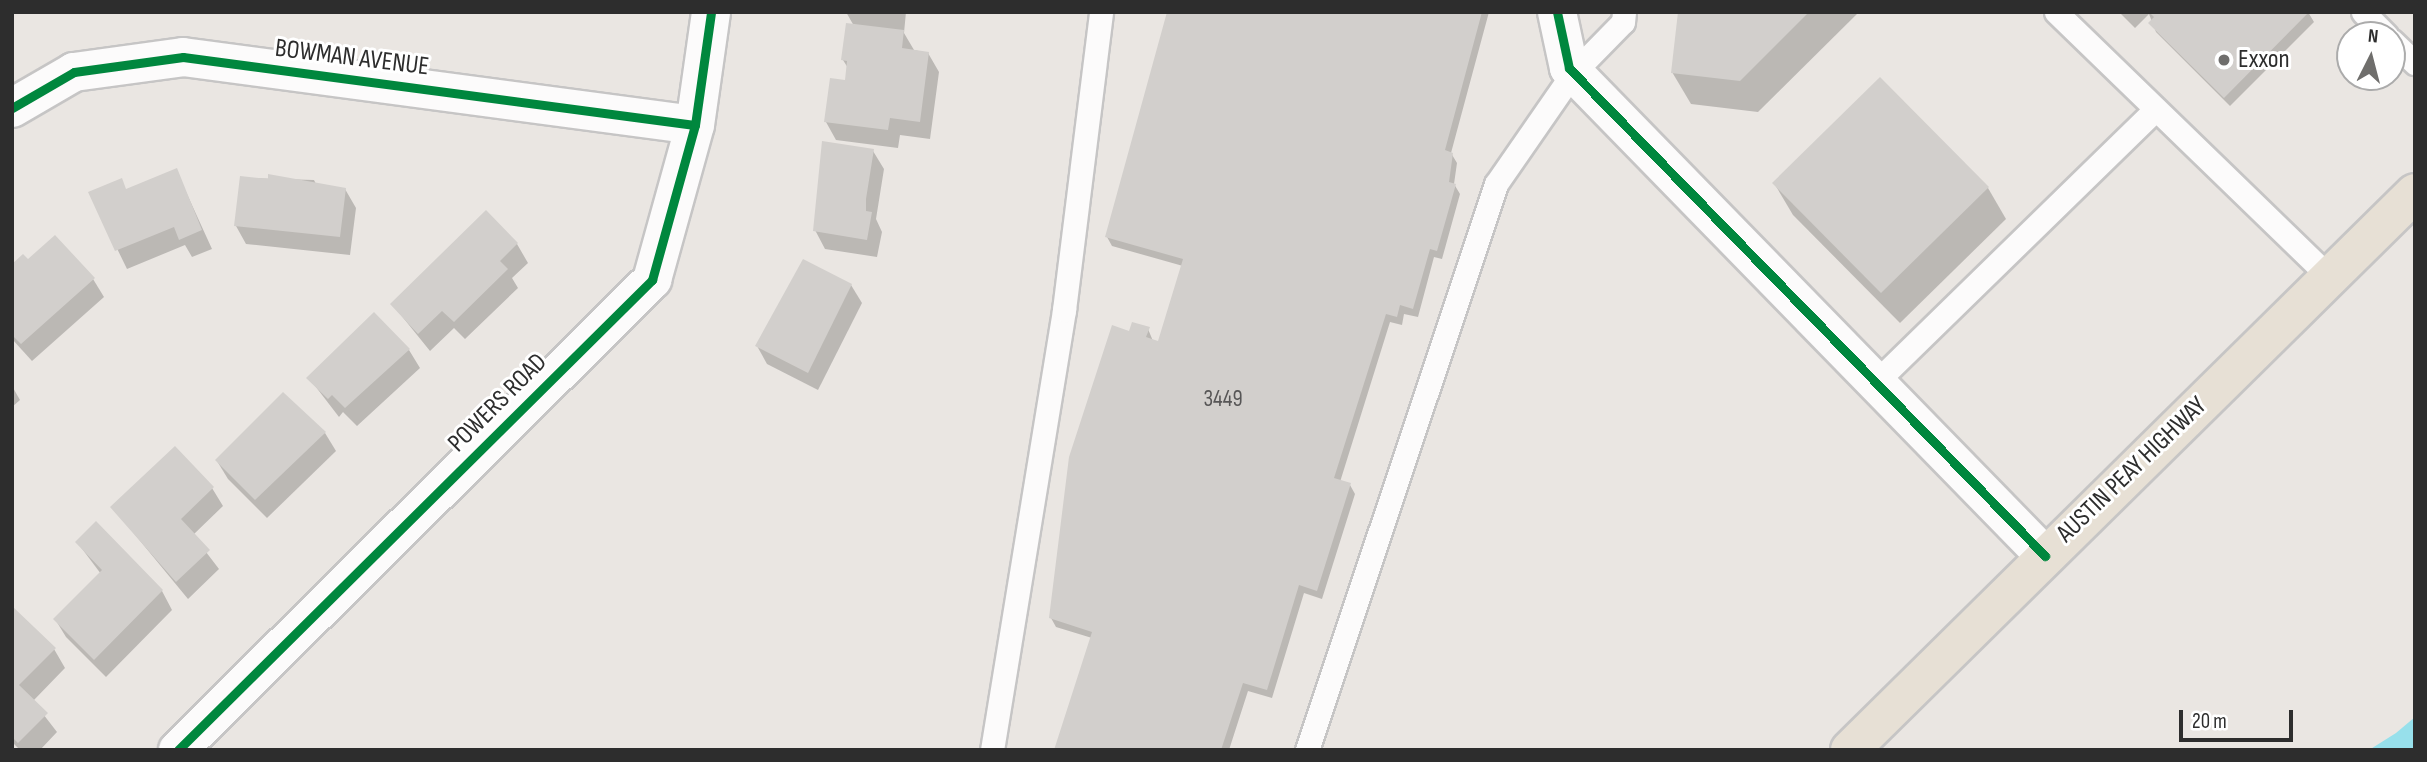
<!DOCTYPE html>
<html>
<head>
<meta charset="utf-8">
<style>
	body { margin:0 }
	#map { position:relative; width:2427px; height:762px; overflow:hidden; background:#eae6e2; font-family:"Sofia Sans Condensed",sans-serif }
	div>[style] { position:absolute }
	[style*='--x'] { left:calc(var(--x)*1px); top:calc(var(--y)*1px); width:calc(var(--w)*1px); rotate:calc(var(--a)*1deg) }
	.water>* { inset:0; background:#97e0eb }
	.shadow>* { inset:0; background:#0003 }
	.building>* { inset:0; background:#d2cfcc }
	.roads { filter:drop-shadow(2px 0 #c6c5c5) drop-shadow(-2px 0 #c6c5c5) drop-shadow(0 2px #c6c5c5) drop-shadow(0 -2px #c6c5c5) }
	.lane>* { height:23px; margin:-11.5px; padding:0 11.5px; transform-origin:11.5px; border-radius:11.5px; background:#fcfbfb }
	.street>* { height:38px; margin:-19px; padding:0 19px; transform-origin:19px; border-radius:19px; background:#fcfbfb }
	.primary>* { height:38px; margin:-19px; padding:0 19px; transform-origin:19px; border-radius:19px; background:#e7e0d5 }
	.cycleway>* { height:9px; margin:-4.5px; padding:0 4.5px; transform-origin:4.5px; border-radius:4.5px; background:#00873e }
	.dots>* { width:19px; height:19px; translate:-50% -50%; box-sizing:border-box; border:4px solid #fff; border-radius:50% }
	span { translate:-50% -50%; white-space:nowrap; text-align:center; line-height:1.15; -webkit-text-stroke:6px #fff; paint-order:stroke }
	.number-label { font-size:23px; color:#575656 }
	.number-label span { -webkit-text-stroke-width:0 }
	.street-label { font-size:26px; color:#2d2d2d }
	.poi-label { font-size:26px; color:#2d2d2d }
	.left { translate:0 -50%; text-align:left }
	.frame { position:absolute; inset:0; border:14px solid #2d2d2d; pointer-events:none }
	.north { position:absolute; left:2336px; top:21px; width:70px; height:70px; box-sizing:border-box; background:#fff; border:2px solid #ababab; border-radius:50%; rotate:6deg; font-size:19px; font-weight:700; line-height:28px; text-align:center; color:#2d2d2d }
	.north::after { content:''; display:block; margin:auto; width:24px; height:32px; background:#6f6e6c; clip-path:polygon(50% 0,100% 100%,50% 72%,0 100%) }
	.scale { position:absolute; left:2179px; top:710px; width:114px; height:32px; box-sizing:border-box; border:4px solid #2d2d2d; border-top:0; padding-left:9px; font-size:21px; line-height:24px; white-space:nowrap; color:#2d2d2d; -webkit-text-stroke:5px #fff; paint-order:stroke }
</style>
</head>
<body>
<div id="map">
	<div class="water">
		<i style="clip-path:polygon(2415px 717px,2415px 750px,2369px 750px,2396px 733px)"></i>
	</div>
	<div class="shadow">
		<i style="clip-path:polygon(846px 12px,906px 12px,904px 33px,914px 50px,928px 53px,939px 72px,930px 139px,900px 135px,898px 148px,836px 140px,826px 122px,846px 82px,848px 68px,843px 60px,854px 26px)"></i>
		<i style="clip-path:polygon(1168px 12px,1489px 12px,1451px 153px,1457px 163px,1454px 184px,1460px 194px,1442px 259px,1434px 257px,1418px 317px,1404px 314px,1402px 325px,1390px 322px,1340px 482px,1350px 485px,1355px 494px,1322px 599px,1304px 593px,1272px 698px,1248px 691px,1229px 750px,1056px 750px,1092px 638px,1056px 627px,1051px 618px,1130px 333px,1148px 329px,1153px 341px,1159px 343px,1183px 266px,1112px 246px,1107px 237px)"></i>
		<i style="clip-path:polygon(1680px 12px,1859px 12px,1758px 112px,1691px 104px,1672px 72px)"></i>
		<i style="clip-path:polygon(2119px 12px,2308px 12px,2314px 22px,2230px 106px,2156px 32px,2149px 14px,2135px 28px)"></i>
		<i style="clip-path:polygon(873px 151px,884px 169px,876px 219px,882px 232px,877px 257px,825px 249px,815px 230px)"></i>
		<i style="clip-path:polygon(176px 170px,212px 249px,192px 257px,185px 245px,127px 269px,90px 193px,127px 190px)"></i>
		<i style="clip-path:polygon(241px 178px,314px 180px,317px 186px,345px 189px,356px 208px,350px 255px,246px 244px,236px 226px)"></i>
		<i style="clip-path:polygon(1774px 183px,1988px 188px,2006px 219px,1900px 323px,1793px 215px)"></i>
		<i style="clip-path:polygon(486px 212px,517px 244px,528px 263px,512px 278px,518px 288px,465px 339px,454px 328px,430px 351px,392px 304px)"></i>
		<i style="clip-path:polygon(28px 262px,93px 279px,104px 297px,32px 361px,12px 339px,12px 269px)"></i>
		<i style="clip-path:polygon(851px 285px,862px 303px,818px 390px,767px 364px,757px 346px)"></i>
		<i style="clip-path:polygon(409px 350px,420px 368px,357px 426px,343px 412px,339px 417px,309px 378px)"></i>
		<i style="clip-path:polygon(12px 386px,20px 400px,12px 407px)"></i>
		<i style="clip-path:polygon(325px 433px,336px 451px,267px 518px,228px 479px,217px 461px)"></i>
		<i style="clip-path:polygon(212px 488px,223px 506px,193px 535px,219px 569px,188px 599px,113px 508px)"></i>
		<i style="clip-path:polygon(77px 542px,162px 591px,172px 610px,106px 677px,66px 637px,55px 619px,101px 574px)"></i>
		<i style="clip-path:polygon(12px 609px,54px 649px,65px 668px,33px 701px,57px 732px,40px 750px,20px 750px,12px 742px)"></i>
	</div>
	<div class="building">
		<i style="clip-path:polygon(1167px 12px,1482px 12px,1445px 150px,1453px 153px,1449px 182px,1456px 184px,1437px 251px,1430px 249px,1413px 309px,1400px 305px,1397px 317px,1386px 314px,1334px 478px,1351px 483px,1317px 591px,1299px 585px,1267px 690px,1243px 683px,1221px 750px,1054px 750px,1092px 632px,1049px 618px,1069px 457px,1112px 325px,1129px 331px,1132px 322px,1150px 327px,1146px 337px,1158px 341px,1183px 259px,1105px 237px)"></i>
		<i style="clip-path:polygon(1678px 12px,1809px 12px,1740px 81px,1671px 73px)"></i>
		<i style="clip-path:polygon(2149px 12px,2309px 12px,2224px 98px,2148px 23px,2154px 17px)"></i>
		<i style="clip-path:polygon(846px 23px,904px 30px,902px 48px,929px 52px,920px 122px,890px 118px,888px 130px,824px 122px,830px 78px,845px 80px,847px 61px,841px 60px)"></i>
		<i style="clip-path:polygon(1880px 77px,1989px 187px,1881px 293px,1772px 183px)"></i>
		<i style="clip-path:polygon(822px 141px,874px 149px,866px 199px,866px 211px,872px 212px,867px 240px,813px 231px)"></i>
		<i style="clip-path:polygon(177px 168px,202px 230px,179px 240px,174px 227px,115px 251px,88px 192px,122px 178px,126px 189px)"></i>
		<i style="clip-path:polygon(268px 174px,346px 188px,340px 237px,234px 226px,240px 176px,268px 179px)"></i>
		<i style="clip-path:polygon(486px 210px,518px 243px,500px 261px,508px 269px,454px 322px,442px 311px,418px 334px,390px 304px)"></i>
		<i style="clip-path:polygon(55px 235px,95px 278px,21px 344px,12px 335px,12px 264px,23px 254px,28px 259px)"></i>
		<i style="clip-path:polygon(803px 259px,852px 284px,808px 373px,755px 346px)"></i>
		<i style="clip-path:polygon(374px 312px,410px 349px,345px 408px,332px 395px,328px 399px,306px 378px)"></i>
		<i style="clip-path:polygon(283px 392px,326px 432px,255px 500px,215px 460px)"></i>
		<i style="clip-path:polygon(175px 446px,214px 487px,181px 519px,210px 550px,176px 582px,110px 507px)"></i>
		<i style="clip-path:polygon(96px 521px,163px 590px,94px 660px,53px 619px,102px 570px,75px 542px)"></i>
		<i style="clip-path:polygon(12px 606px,56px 648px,19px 685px,48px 713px,18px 743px,12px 737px)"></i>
	</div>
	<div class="roads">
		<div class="lane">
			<i style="--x:2056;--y:12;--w:380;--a:44.1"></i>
			<i style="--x:2363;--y:12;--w:33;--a:45"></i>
			<i style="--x:2392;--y:41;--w:32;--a:44"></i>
			<i style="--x:1875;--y:383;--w:392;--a:-44.3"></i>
			<i style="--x:992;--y:750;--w:446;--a:-80.7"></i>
			<i style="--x:1064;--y:310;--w:300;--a:-82.9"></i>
			<i style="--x:1307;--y:750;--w:597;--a:-71.53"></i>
			<i style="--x:1496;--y:184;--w:135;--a:-55.3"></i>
			<i style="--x:1573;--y:73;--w:71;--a:-45.6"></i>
			<i style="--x:1623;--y:22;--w:10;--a:-84"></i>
		</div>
		<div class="street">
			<i style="--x:1557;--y:12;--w:57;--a:77.9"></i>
			<i style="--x:1569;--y:68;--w:682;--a:45.71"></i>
			<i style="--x:12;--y:108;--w:72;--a:-30.1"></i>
			<i style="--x:74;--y:72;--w:110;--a:-7.8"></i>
			<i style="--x:183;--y:57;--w:516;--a:7.57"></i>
			<i style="--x:178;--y:750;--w:668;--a:-44.76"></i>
			<i style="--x:652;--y:280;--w:161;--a:-74.5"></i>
			<i style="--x:695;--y:125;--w:114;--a:-81.9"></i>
		</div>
		<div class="primary">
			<i style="--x:1850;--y:750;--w:793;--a:-44.59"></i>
		</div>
	</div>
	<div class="cycleway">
		<i style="--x:1557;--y:12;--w:57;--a:77.9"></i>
		<i style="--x:1569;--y:68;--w:682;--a:45.71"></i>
		<i style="--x:12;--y:108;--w:72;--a:-30.1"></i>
		<i style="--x:74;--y:72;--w:110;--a:-7.8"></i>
		<i style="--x:183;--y:57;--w:516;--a:7.57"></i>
		<i style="--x:178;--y:750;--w:668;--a:-44.76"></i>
		<i style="--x:652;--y:280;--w:161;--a:-74.5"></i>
		<i style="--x:695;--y:125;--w:114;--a:-81.9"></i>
	</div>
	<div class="dots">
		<i style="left:2224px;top:60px;background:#6f6e6c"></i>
	</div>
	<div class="number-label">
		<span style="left:1223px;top:399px">3449</span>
	</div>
	<div class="street-label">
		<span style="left:352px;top:58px;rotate:7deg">BOWMAN AVENUE</span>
		<span style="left:498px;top:403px;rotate:-45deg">POWERS ROAD</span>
		<span style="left:2132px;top:470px;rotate:-44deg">AUSTIN PEAY HIGHWAY</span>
	</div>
	<div class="poi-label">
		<span class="left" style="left:2238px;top:60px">Exxon</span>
	</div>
	<div class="frame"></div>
	<div class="north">N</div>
	<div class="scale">20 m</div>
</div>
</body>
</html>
